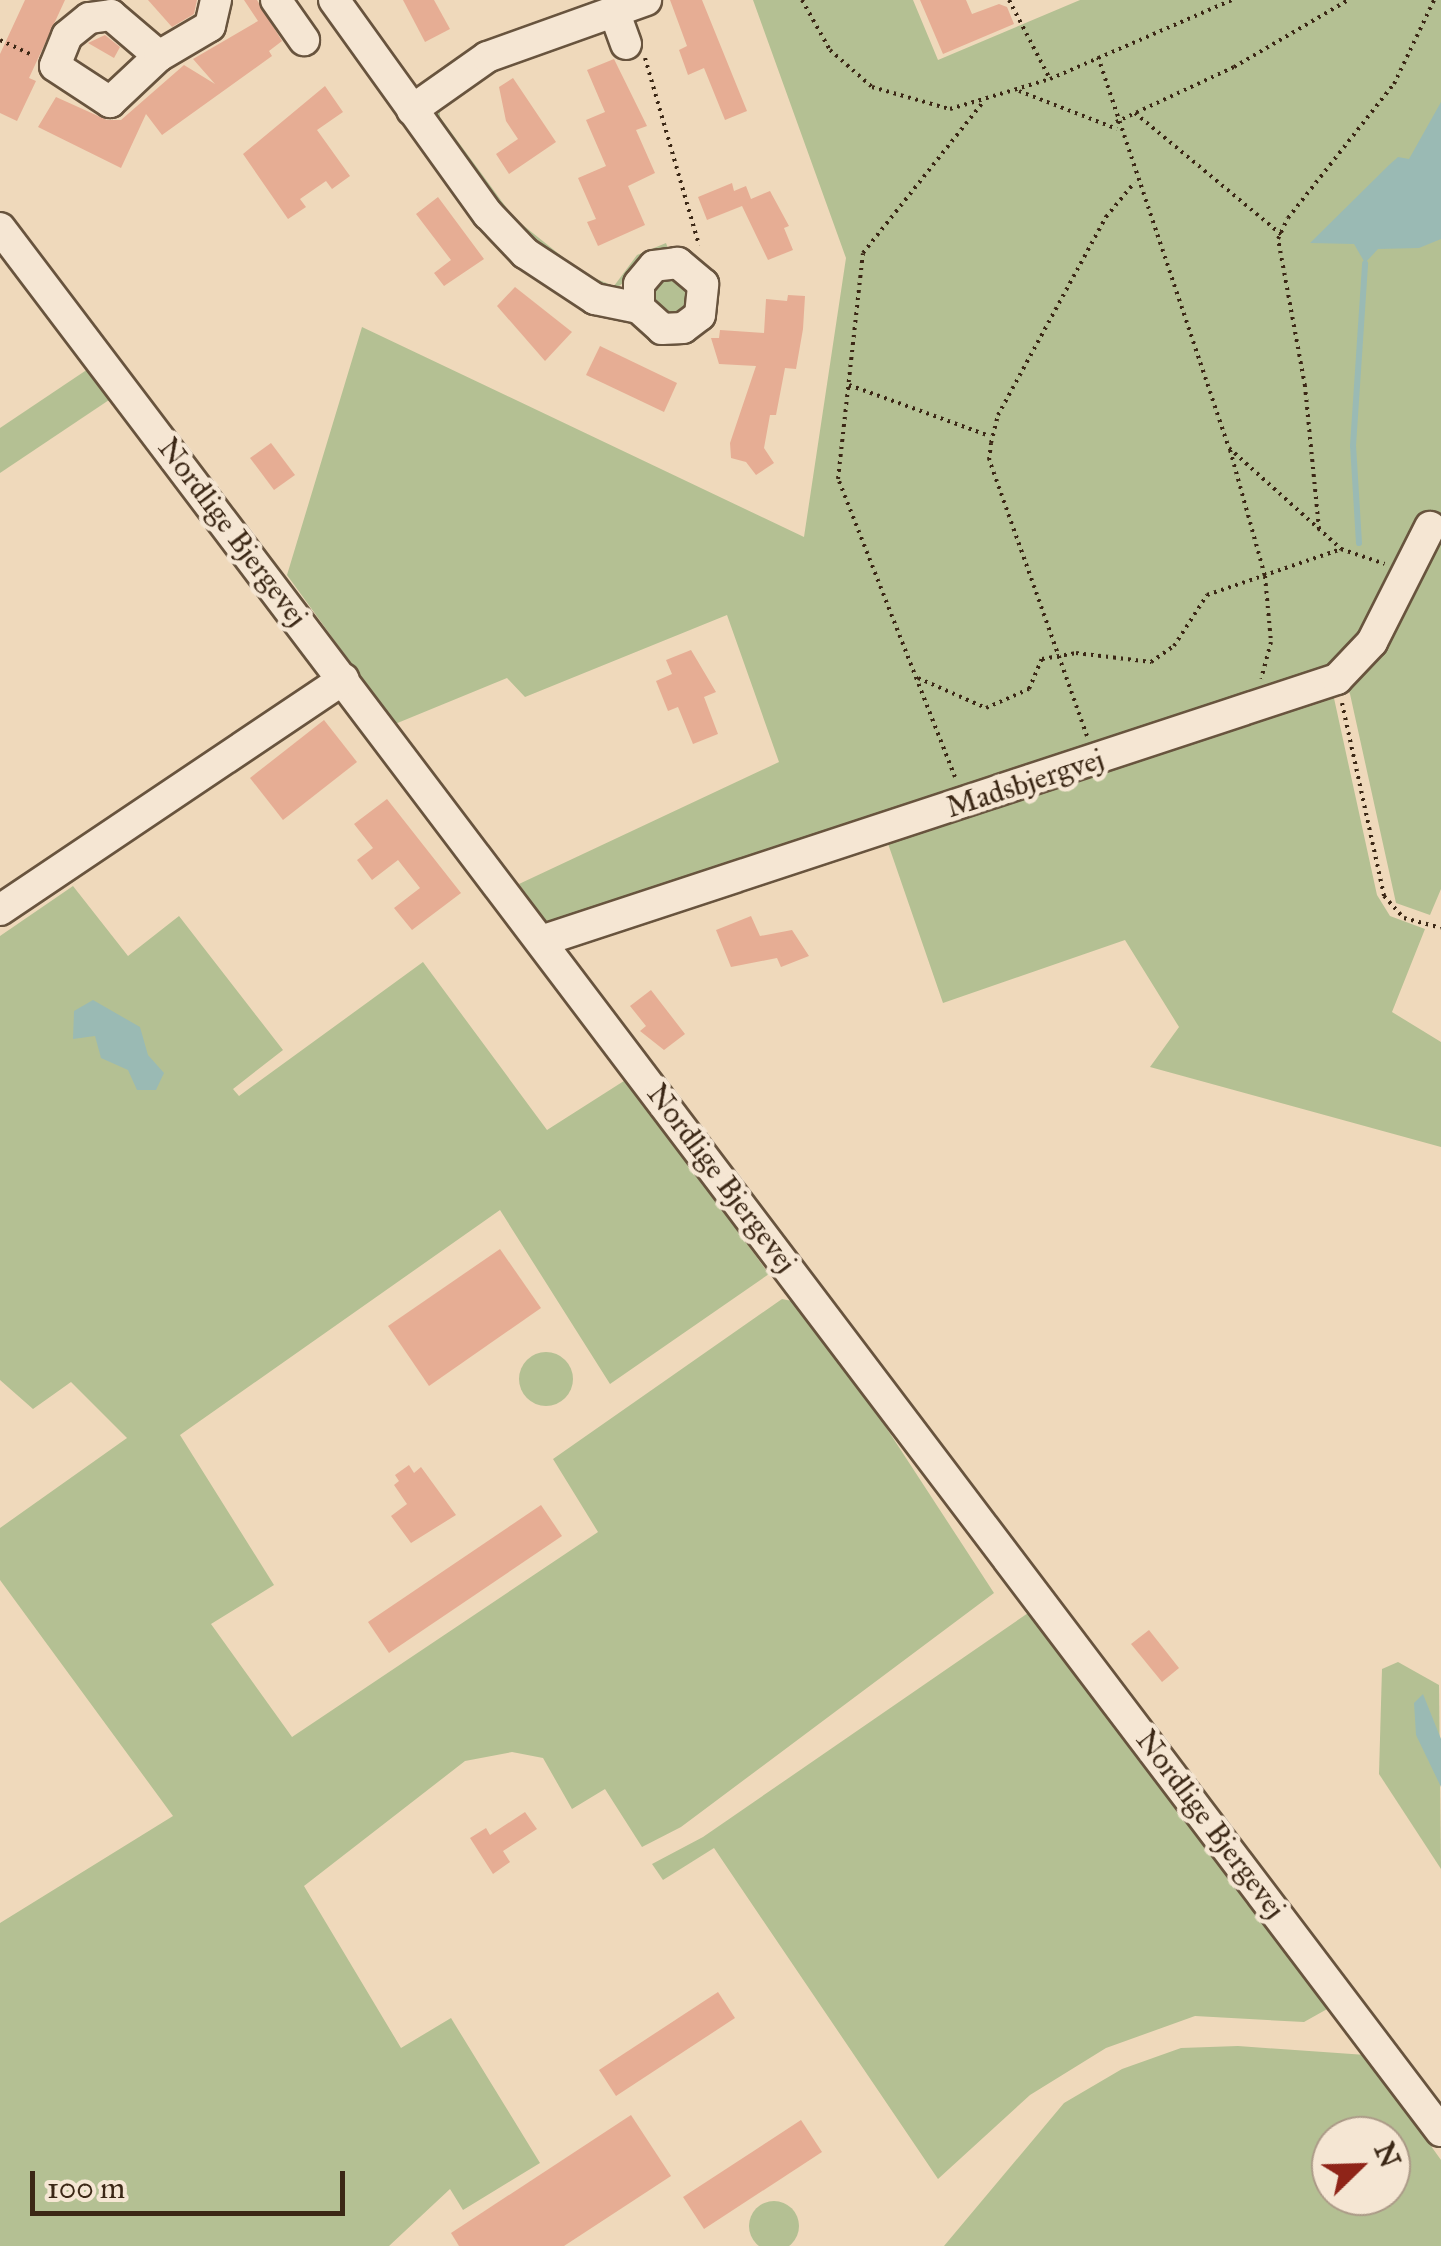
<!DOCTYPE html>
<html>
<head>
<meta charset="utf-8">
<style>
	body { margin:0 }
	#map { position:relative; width:1441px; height:2246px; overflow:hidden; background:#efd9bb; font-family:"IM FELL Great Primer",serif }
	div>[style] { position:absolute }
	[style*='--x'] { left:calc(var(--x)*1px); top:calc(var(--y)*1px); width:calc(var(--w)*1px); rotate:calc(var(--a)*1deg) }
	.green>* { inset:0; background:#b4c093 }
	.round { border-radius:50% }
	.water>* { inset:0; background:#9abab4 }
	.stream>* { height:6px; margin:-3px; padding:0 3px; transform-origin:3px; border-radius:3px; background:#9abab4 }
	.building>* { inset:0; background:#e6ad94 }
	.path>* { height:4px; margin-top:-2px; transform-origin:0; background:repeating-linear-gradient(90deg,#3b2715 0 2.5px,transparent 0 7.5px) }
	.roads { filter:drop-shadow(2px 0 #68543e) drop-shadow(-2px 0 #68543e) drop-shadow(0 2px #68543e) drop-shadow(0 -2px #68543e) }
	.minor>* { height:30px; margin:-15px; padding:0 15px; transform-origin:15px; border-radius:15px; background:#f5e6d3 }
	span { translate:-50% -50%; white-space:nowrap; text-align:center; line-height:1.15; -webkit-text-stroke:9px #f5e6d3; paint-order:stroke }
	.street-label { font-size:30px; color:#3b2715 }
	.north { position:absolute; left:1311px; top:2116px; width:100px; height:100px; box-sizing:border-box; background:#f5e6d3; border:2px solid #ab9a87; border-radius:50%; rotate:67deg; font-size:28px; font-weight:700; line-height:40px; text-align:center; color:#3b2715 }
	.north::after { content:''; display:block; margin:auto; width:35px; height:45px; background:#8f2418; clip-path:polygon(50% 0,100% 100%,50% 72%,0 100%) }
	.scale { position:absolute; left:30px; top:2171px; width:315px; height:45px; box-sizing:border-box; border:5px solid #3b2715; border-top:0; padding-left:12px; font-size:30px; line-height:35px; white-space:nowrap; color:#3b2715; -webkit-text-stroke:8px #f5e6d3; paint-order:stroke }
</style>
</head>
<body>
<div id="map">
	<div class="green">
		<i style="clip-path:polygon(753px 0,913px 0,938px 60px,1080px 0,1441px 0,1441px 889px,1430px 915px,1396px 903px,1350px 694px,1336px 667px,546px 923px,519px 884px,779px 762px,727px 615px,525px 697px,507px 678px,395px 724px,287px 575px,362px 327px,804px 537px,846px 258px)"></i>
		<i style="clip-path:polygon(440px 101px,440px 117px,514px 218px,584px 274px,614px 286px,637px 255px,666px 243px,669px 251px,609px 293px,532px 246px,430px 116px)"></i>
		<i style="clip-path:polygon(659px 274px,690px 280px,687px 315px,657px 316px,648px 286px)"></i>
		<i style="clip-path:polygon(91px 367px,112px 398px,0 473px,0 428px)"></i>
		<i style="clip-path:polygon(1332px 689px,1377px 895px,1390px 916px,1425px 929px,1392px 1012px,1441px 1042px,1441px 1147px,1150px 1067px,1179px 1027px,1125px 940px,943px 1003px,885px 835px)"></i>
		<i style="clip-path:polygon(73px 886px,128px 956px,179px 916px,283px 1050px,233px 1089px,239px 1096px,423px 962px,547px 1130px,627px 1079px,769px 1274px,610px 1384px,500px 1210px,180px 1435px,274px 1585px,211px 1624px,292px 1737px,598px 1532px,553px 1459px,782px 1299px,797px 1302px,846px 1366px,994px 1593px,681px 1827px,642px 1847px,605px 1789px,572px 1809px,543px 1758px,512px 1752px,465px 1761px,304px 1886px,401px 2048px,451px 2018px,540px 2163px,463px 2210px,450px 2189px,389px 2246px,0 2246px,0 1923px,173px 1816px,0 1580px,0 1528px,127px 1438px,71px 1382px,33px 1409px,0 1380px,0 936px)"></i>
		<i class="round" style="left:519px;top:1352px;width:54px;height:54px"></i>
		<i style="clip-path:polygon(1031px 1611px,1329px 2008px,1304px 2022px,1195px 2016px,1106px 2048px,1030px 2095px,938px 2179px,714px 1848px,663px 1880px,652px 1864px,703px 1837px)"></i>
		<i style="clip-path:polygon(1398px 1662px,1439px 1685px,1441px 1869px,1379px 1774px,1382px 1669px)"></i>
		<i style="clip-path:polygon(evenodd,1238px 2046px,1366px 2055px,1441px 2160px,1441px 2246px,944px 2246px,1064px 2103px,1122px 2069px,1181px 2048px,1238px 2046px,1331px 2136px,1391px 2136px,1391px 2196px,1331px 2196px,1331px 2136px)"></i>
		<i class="round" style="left:749px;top:2201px;width:50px;height:50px"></i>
	</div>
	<div class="water">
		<i style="clip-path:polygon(1441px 102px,1441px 239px,1419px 248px,1378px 249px,1365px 263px,1354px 244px,1310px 243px,1389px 165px,1398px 157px,1409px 159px)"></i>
		<i style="clip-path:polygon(93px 1000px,140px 1027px,148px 1055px,164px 1073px,156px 1090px,137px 1090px,128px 1070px,101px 1058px,95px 1036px,73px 1039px,74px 1011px)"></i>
		<i style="clip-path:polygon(1423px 1694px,1441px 1739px,1441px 1787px,1416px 1735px,1414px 1703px)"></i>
	</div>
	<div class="stream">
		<i style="--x:1359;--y:543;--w:97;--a:-93.5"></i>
		<i style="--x:1353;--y:446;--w:183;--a:-86.2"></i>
	</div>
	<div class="building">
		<i style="clip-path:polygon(25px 0,65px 0,29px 78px,36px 81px,17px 121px,0 113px,0 54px)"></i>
		<i style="clip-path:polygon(148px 0,197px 0,194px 14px,172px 27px)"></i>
		<i style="clip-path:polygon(244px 0,257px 0,282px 41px,269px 51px,272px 56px,162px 135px,146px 114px,121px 168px,38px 127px,56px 97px,107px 120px,121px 120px,184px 65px,215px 84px,193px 59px,258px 21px)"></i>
		<i style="clip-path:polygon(403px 0,434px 0,450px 29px,425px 42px)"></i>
		<i style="clip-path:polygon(670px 0,702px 0,747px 111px,725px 120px,704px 68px,688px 75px,679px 50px,687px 46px)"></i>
		<i style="clip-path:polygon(920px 0,966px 0,972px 14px,999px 4px,1007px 7px,1014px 24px,943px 54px)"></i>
		<i style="clip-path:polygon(105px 35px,120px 47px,114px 58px,88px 43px)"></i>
		<i style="clip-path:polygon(614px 59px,647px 126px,636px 130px,655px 173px,628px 186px,645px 225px,598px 246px,587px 222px,596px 219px,578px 178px,606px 166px,586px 120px,605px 112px,587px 70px)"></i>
		<i style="clip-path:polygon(513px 78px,556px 142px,509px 174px,496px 154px,518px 139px,506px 121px,499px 87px)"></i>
		<i style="clip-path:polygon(325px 86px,343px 112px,317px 130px,350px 176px,332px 189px,326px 181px,300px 199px,306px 207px,288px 219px,243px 154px)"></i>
		<i style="clip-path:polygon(732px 183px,734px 191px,746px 186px,751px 199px,770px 191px,789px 226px,784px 228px,793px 250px,768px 260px,742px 206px,707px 220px,698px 197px)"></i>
		<i style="clip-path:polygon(438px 197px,484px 259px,444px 286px,434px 273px,451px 260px,416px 214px)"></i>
		<i style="clip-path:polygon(515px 287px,572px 332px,545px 361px,497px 306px)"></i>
		<i style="clip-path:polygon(788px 295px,805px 296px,803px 329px,796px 369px,785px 368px,776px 415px,770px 415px,764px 448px,774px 463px,756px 475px,746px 462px,731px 458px,730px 443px,756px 366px,719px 364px,711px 338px,719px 338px,720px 330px,764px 333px,766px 299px,787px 301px)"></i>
		<i style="clip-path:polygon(600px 346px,677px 383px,664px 412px,586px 375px)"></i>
		<i style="clip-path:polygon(271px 443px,295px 475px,274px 490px,250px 458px)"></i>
		<i style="clip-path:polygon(691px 650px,716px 692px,704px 697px,718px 734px,693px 744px,678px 707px,668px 711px,656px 681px,672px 674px,666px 660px)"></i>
		<i style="clip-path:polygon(324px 720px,357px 762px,283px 820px,250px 778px)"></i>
		<i style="clip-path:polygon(387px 799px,461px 893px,412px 930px,394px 908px,420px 888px,398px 860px,372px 880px,357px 860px,373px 848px,354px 824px)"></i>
		<i style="clip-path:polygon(751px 916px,760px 936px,792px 930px,809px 956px,781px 967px,777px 958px,731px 967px,716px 930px)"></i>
		<i style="clip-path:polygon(651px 990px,685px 1034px,664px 1050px,640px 1031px,646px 1026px,630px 1006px)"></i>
		<i style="clip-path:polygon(500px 1249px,541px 1308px,429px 1386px,388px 1326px)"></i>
		<i style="clip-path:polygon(409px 1465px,414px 1473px,421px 1467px,456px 1515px,411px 1543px,391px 1516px,407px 1504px,394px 1485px,399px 1481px,395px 1475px)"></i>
		<i style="clip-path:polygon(541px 1505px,562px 1536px,389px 1653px,368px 1622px)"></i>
		<i style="clip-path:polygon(1149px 1630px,1179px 1668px,1162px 1682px,1131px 1644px)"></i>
		<i style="clip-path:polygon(525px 1812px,537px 1829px,503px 1851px,510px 1862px,493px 1874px,470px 1838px,486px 1828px,490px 1835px)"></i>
		<i style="clip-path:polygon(718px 1992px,735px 2018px,616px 2096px,599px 2070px)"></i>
		<i style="clip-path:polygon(631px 2115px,671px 2176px,564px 2246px,459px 2246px,451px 2233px)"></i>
		<i style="clip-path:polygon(801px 2120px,822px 2152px,704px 2229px,683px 2197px)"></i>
	</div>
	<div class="path">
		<i style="--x:802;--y:0;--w:57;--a:60.8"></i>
		<i style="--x:830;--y:50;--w:56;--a:41.4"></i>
		<i style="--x:872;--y:87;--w:81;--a:15.8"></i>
		<i style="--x:950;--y:109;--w:104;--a:-16.7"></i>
		<i style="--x:1050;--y:79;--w:198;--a:-23.5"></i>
		<i style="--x:1009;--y:0;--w:89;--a:62.6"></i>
		<i style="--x:0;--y:40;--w:35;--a:25"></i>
		<i style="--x:1098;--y:57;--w:412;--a:71.5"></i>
		<i style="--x:1229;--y:448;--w:151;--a:42"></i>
		<i style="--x:1341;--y:549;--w:46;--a:18.8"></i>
		<i style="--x:645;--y:58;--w:195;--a:73.9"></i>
		<i style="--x:1019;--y:91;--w:105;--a:21.2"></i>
		<i style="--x:1135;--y:113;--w:190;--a:39.7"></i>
		<i style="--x:1116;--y:122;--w:130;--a:-25"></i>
		<i style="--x:1234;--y:67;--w:132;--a:-30.4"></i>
		<i style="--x:849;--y:385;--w:150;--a:19.9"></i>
		<i style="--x:1230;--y:450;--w:131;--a:74.5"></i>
		<i style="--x:1265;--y:576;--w:66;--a:84.8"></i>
		<i style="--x:1271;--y:642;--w:38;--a:105"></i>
		<i style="--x:1319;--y:529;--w:144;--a:-95.6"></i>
		<i style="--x:1305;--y:386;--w:149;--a:-100.4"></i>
		<i style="--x:1278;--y:239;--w:23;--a:-65"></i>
		<i style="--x:1288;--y:218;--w:171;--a:-51.7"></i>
		<i style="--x:1394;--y:84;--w:93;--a:-64.5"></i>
		<i style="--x:918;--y:678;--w:74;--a:23.8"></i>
		<i style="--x:986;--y:708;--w:47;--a:-23.8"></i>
		<i style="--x:1029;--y:689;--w:33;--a:-67"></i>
		<i style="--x:1042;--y:659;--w:35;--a:-10"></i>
		<i style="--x:1076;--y:653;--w:76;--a:6.8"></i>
		<i style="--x:1151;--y:662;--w:28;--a:-35"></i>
		<i style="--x:1174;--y:646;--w:61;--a:-57.1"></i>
		<i style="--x:1207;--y:595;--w:142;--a:-18.9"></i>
		<i style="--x:1342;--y:703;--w:198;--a:77.7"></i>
		<i style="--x:1384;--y:896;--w:30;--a:48"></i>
		<i style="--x:1404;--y:918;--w:38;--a:15"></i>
		<i style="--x:1087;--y:736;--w:293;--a:-109.5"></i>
		<i style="--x:989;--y:460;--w:17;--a:-83"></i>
		<i style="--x:991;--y:443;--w:29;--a:-76"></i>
		<i style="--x:998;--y:415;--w:226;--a:-61.4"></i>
		<i style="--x:1106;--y:217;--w:45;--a:-50.4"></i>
		<i style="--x:955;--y:777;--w:320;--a:-111.4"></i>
		<i style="--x:838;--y:479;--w:227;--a:-83.7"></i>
		<i style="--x:863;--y:253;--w:193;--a:-51.5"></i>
	</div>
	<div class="roads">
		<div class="minor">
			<i style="--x:276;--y:0;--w:49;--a:55"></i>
			<i style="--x:334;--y:0;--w:264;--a:54.3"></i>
			<i style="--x:488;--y:214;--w:54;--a:46.5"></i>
			<i style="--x:525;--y:253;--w:84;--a:33.3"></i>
			<i style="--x:595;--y:299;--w:45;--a:11.6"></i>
			<i style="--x:639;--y:308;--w:31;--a:42"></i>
			<i style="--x:662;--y:329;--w:21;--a:-3"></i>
			<i style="--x:683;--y:328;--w:21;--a:-37"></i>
			<i style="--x:700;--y:315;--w:31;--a:-84"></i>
			<i style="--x:703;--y:284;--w:33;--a:-140"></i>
			<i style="--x:678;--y:263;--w:24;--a:173"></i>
			<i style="--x:654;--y:266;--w:23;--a:130"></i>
			<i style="--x:639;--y:284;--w:24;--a:90"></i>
			<i style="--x:614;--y:11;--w:35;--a:70"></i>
			<i style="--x:159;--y:56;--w:63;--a:-139.5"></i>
			<i style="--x:111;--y:15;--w:22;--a:172"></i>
			<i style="--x:89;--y:18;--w:28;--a:141"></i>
			<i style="--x:67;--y:36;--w:32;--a:112"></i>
			<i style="--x:55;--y:66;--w:66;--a:33.2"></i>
			<i style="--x:110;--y:102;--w:67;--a:-43.2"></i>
			<i style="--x:159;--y:56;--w:59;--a:-30.5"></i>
			<i style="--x:210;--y:26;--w:27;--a:-77"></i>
			<i style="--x:412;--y:110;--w:92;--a:-35.2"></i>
			<i style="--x:487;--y:57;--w:169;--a:-19.7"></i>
			<i style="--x:0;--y:228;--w:2387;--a:52.87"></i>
			<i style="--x:0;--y:910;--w:414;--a:-33.9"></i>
			<i style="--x:541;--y:941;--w:838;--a:-18.22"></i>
			<i style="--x:1337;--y:679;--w:51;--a:-46.6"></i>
			<i style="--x:1372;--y:642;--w:129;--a:-63.2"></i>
		</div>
	</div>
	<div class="street-label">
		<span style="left:233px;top:532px;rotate:53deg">Nordlige Bjergevej</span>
		<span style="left:1025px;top:783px;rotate:-18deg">Madsbjergvej</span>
		<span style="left:722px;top:1178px;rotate:53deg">Nordlige Bjergevej</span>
		<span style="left:1211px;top:1824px;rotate:53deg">Nordlige Bjergevej</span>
	</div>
	<div class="north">N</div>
	<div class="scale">100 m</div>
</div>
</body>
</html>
